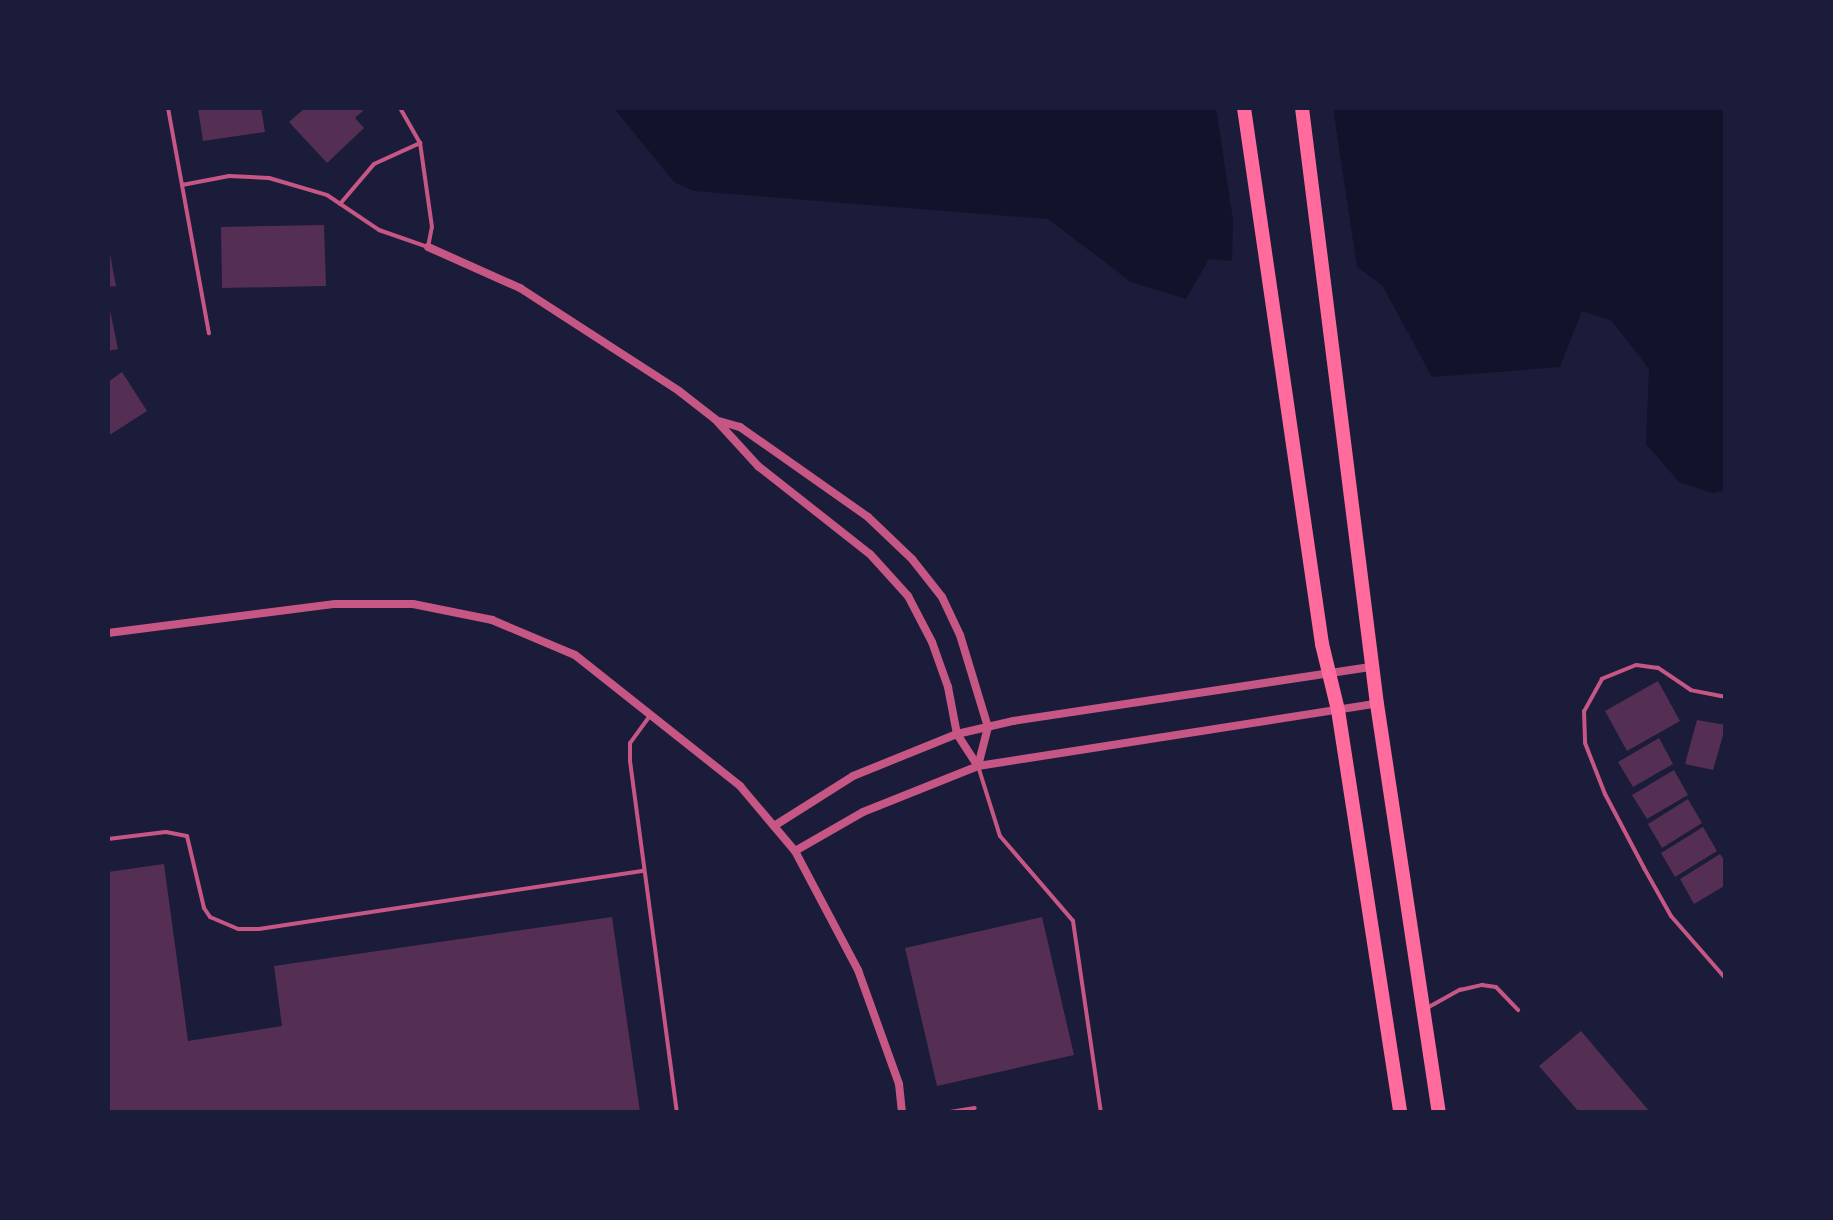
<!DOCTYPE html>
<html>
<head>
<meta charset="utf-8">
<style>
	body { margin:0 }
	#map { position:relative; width:1833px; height:1220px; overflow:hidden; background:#1b1b3a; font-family:"Fira Sans",sans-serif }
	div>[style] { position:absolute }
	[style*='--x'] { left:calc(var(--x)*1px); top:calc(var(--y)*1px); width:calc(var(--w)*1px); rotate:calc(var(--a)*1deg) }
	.water>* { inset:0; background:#12122b }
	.building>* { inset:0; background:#542f53 }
	.service>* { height:4px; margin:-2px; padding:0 2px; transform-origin:2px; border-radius:2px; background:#c65784 }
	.minor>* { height:8px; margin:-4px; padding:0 4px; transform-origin:4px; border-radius:4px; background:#c65784 }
	.trunk>* { height:14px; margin:-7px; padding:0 7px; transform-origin:7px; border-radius:7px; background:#ff6b9d }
	span { translate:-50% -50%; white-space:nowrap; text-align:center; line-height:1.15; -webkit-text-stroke:8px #1b1b3a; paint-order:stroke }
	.frame { position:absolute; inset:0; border:110px solid #1b1b3a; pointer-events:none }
</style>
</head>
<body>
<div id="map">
	<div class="water">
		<i style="clip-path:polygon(614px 108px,1216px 108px,1233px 220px,1232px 261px,1209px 259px,1186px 299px,1131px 282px,1048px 219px,694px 191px,674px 182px)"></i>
		<i style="clip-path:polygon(1333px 108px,1725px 108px,1725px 491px,1712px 493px,1679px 482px,1646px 444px,1649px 369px,1612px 321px,1582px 311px,1560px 367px,1432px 377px,1382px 285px,1357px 267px)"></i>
	</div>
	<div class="building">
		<i style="clip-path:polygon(198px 108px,261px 108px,265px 132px,203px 141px)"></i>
		<i style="clip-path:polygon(305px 108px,366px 108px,355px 118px,364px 128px,327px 163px,289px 122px)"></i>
		<i style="clip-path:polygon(324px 225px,326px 286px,222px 288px,221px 227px)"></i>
		<i style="clip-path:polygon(108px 244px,116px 286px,108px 287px)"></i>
		<i style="clip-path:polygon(108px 301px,118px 349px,108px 351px)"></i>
		<i style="clip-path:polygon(122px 372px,147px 411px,108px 436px,108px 382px)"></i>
		<i style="clip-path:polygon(1658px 681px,1680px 721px,1627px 751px,1605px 711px)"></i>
		<i style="clip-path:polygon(1697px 720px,1726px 725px,1713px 770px,1685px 764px)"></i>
		<i style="clip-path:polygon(1659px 738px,1673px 764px,1633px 787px,1618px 762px)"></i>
		<i style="clip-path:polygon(1674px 770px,1688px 795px,1647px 819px,1632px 795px)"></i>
		<i style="clip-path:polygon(1688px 799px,1702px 823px,1662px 848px,1648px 824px)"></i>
		<i style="clip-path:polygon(1703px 827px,1717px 851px,1675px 877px,1661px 853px)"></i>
		<i style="clip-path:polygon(1720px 854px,1726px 863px,1726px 885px,1694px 904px,1680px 879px)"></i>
		<i style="clip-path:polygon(164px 864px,188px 1041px,282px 1026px,274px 966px,612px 917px,640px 1112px,108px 1112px,108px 872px)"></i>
		<i style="clip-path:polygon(1042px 917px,1074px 1055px,937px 1086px,905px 948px)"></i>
		<i style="clip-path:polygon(1581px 1031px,1650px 1112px,1579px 1112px,1539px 1066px)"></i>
	</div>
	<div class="service">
		<i style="--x:168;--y:108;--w:229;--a:79.7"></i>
		<i style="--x:182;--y:185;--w:48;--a:-10.8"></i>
		<i style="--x:229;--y:176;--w:40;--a:2.9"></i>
		<i style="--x:269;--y:178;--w:60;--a:16.3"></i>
		<i style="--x:327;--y:195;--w:63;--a:33.9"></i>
		<i style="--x:379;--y:230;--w:52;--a:19.1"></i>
		<i style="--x:428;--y:247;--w:20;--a:-79"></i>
		<i style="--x:432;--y:227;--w:85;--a:-98.1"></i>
		<i style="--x:420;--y:143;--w:40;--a:-119.7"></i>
		<i style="--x:340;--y:204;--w:52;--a:-49.6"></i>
		<i style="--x:374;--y:164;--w:51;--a:-24.5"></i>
		<i style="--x:1726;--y:697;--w:36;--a:-169"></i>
		<i style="--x:1691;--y:690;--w:40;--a:-146"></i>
		<i style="--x:1658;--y:668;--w:22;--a:-172"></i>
		<i style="--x:1636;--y:665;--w:37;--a:158"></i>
		<i style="--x:1602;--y:679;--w:37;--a:119"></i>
		<i style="--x:1584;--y:711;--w:32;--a:88"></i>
		<i style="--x:1585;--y:743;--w:55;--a:68.6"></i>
		<i style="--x:1605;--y:794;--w:84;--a:62.2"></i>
		<i style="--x:1644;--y:868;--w:55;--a:60.6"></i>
		<i style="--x:1671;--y:916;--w:84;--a:48.9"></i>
		<i style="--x:649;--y:717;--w:32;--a:126"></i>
		<i style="--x:630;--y:743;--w:18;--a:90"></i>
		<i style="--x:630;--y:761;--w:354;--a:82.4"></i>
		<i style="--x:978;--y:766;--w:73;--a:72.6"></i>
		<i style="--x:1000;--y:836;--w:112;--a:49.3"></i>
		<i style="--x:1073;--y:921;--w:193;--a:81.7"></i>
		<i style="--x:108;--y:839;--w:58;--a:-6.9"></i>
		<i style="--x:166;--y:832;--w:21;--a:11"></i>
		<i style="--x:187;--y:836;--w:74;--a:76.7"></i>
		<i style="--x:204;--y:908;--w:11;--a:56"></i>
		<i style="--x:210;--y:917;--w:30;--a:23"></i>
		<i style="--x:238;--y:929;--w:21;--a:0"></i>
		<i style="--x:259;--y:929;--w:389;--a:-8.6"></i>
		<i style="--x:1427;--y:1008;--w:38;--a:-29"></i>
		<i style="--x:1460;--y:990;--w:23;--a:-13"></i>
		<i style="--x:1482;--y:985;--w:14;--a:8"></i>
		<i style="--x:1496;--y:987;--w:32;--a:46"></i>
		<i style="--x:950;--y:1112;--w:25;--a:-9"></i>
	</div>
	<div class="minor">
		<i style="--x:428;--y:247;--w:101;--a:24"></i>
		<i style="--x:520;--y:288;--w:189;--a:32.9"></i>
		<i style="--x:679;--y:391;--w:46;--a:37.9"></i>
		<i style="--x:715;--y:419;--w:64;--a:47.5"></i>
		<i style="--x:758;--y:466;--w:142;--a:38.2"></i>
		<i style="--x:870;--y:554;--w:57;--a:47.9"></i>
		<i style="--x:908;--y:596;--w:52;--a:62.4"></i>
		<i style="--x:932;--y:642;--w:48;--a:70.4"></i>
		<i style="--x:948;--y:687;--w:48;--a:79.2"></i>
		<i style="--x:957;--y:734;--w:38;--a:57"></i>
		<i style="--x:719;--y:421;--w:22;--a:16"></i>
		<i style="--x:740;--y:427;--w:156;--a:35.1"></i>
		<i style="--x:868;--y:517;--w:61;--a:43.7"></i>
		<i style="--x:912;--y:559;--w:48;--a:51.7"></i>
		<i style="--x:942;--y:597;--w:42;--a:64.7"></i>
		<i style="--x:960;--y:635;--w:96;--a:73.1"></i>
		<i style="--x:988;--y:727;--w:40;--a:104.4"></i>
		<i style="--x:108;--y:633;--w:229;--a:-7.3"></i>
		<i style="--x:335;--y:604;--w:78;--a:0"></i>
		<i style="--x:413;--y:604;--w:81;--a:11.4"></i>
		<i style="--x:492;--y:620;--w:90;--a:22.9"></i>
		<i style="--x:575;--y:655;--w:211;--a:38.4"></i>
		<i style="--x:740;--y:786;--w:85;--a:49.8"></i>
		<i style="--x:795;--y:851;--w:135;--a:62.1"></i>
		<i style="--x:858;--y:970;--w:121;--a:70.2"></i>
		<i style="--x:899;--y:1084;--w:28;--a:84"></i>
		<i style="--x:774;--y:826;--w:93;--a:-32.3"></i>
		<i style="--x:853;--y:776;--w:112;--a:-22"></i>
		<i style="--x:957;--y:734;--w:57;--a:-13.1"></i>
		<i style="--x:1013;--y:721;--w:363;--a:-8.6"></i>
		<i style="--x:795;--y:851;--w:78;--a:-29.8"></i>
		<i style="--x:863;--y:812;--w:124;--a:-21.8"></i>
		<i style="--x:978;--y:766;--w:403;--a:-8.9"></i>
	</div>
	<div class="trunk">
		<i style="--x:1244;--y:108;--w:542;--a:81.72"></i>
		<i style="--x:1322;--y:644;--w:68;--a:76.4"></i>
		<i style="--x:1338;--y:710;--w:407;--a:81.2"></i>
		<i style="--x:1302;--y:108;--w:601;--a:82.83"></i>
		<i style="--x:1377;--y:704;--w:413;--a:81.4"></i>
	</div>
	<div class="frame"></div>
</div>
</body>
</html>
